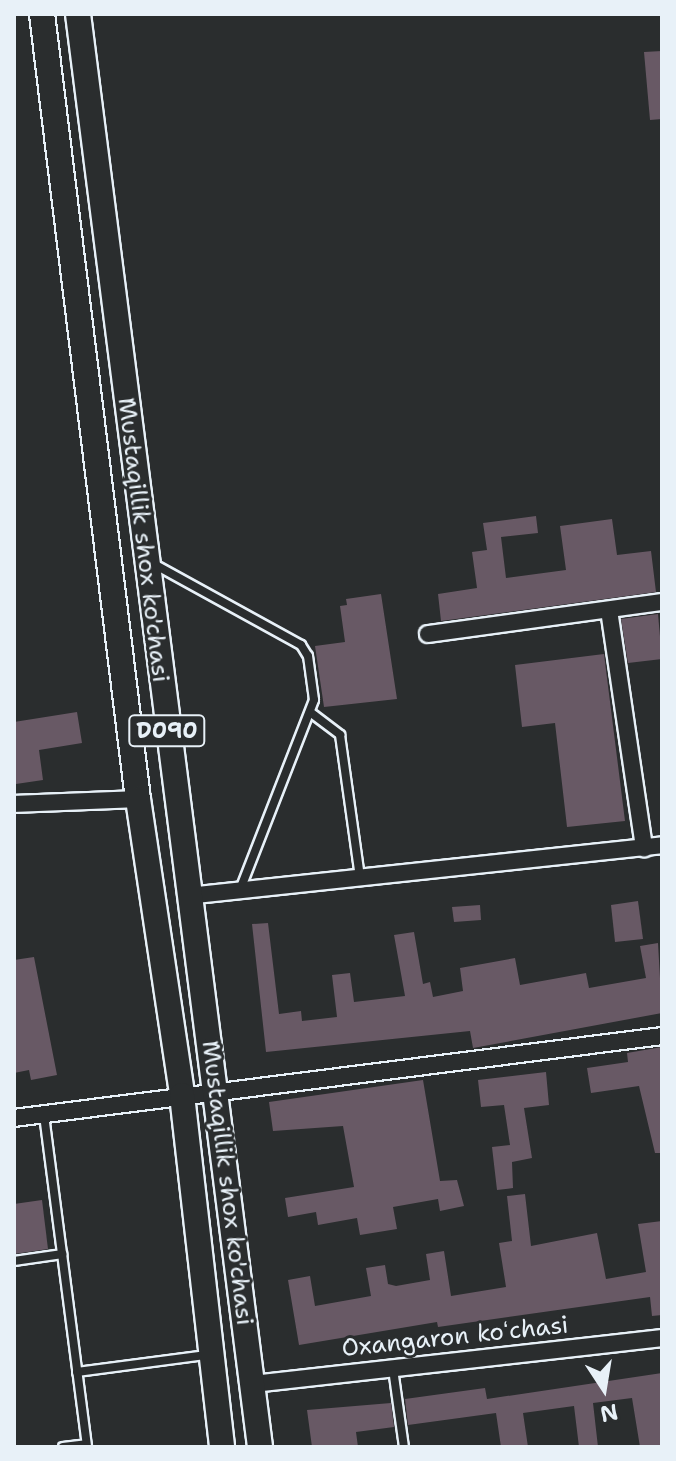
<!DOCTYPE html>
<html>
<head>
<meta charset="utf-8">
<style>
	body { margin:0 }
	#map { position:relative; width:676px; height:1461px; overflow:hidden; background:#2a2d2e; font-family:"Shantell Sans",sans-serif }
	div>[style] { position:absolute }
	[style*='--x'] { left:calc(var(--x)*1px); top:calc(var(--y)*1px); width:calc(var(--w)*1px); rotate:calc(var(--a)*1deg) }
	.building>* { inset:0; background:#685965 }
	.roads { filter:drop-shadow(2px 0 #e8f1f8) drop-shadow(-2px 0 #e8f1f8) drop-shadow(0 2px #e8f1f8) drop-shadow(0 -2px #e8f1f8) }
	.lane>* { height:8px; margin:-4px; padding:0 4px; transform-origin:4px; border-radius:4px; background:#2a2d2e }
	.street>* { height:16px; margin:-8px; padding:0 8px; transform-origin:8px; border-radius:8px; background:#2a2d2e }
	.primary>* { height:24px; margin:-12px; padding:0 12px; transform-origin:12px; border-radius:12px; background:#2a2d2e }
	span { translate:-50% -50%; white-space:nowrap; text-align:center; line-height:1.15; -webkit-text-stroke:6px #2a2d2e; paint-order:stroke }
	.shield-label span { padding:2px 6px; background:#2a2d2e; border:2px solid; border-radius:6px; -webkit-text-stroke-width:0 }
	.shield-label { font-size:22px; color:#e8f1f8; font-weight:700 }
	.street-label { font-size:24px; color:#e8f1f8 }
	.frame { position:absolute; inset:0; border:16px solid #e8f1f8; pointer-events:none }
	.north { position:absolute; left:564px; top:1349px; width:80px; height:80px; -webkit-text-stroke:6px #2a2d2e; paint-order:stroke; rotate:168deg; font-size:22px; font-weight:700; line-height:32px; text-align:center; color:#e8f1f8 }
	.north::after { content:''; display:block; margin:auto; width:28px; height:36px; background:#e8f1f8; clip-path:polygon(50% 0,100% 100%,50% 72%,0 100%) }
</style>
</head>
<body>
<div id="map">
	<div class="building">
		<i style="clip-path:polygon(662px 51px,662px 119px,650px 120px,644px 52px)"></i>
		<i style="clip-path:polygon(536px 516px,538px 533px,501px 537px,506px 578px,566px 570px,560px 526px,612px 519px,617px 555px,651px 551px,656px 592px,441px 621px,438px 594px,477px 588px,472px 552px,487px 550px,483px 523px)"></i>
		<i style="clip-path:polygon(381px 594px,397px 699px,324px 707px,315px 646px,345px 642px,340px 606px,347px 605px,346px 599px)"></i>
		<i style="clip-path:polygon(658px 614px,662px 659px,628px 663px,621px 619px)"></i>
		<i style="clip-path:polygon(604px 654px,625px 821px,567px 827px,555px 723px,522px 727px,515px 665px)"></i>
		<i style="clip-path:polygon(77px 712px,82px 743px,39px 750px,43px 780px,16px 784px,14px 722px)"></i>
		<i style="clip-path:polygon(638px 901px,643px 939px,615px 942px,611px 905px)"></i>
		<i style="clip-path:polygon(480px 905px,481px 920px,454px 922px,452px 907px)"></i>
		<i style="clip-path:polygon(268px 923px,279px 1014px,301px 1011px,302px 1021px,337px 1017px,332px 975px,350px 973px,354px 1002px,405px 996px,394px 935px,414px 932px,423px 984px,430px 982px,433px 997px,463px 991px,460px 968px,515px 958px,520px 985px,586px 973px,589px 988px,646px 978px,640px 946px,658px 943px,662px 1013px,473px 1048px,470px 1031px,266px 1052px,252px 924px)"></i>
		<i style="clip-path:polygon(34px 957px,57px 1075px,31px 1080px,29px 1070px,14px 1073px,14px 960px)"></i>
		<i style="clip-path:polygon(662px 1047px,662px 1153px,655px 1153px,639px 1086px,591px 1093px,587px 1068px,628px 1062px,627px 1053px)"></i>
		<i style="clip-path:polygon(546px 1072px,549px 1105px,524px 1108px,532px 1158px,512px 1162px,513px 1188px,497px 1190px,492px 1147px,510px 1145px,504px 1105px,481px 1107px,478px 1080px)"></i>
		<i style="clip-path:polygon(423px 1080px,440px 1181px,457px 1180px,464px 1206px,440px 1211px,438px 1199px,393px 1207px,397px 1229px,360px 1235px,357px 1218px,318px 1225px,316px 1212px,288px 1217px,285px 1198px,354px 1187px,343px 1126px,273px 1131px,269px 1102px)"></i>
		<i style="clip-path:polygon(525px 1194px,531px 1246px,597px 1233px,606px 1279px,646px 1272px,638px 1224px,662px 1221px,662px 1315px,652px 1316px,650px 1297px,438px 1327px,437px 1322px,299px 1345px,288px 1280px,310px 1276px,315px 1306px,371px 1296px,366px 1268px,385px 1265px,388px 1284px,396px 1286px,430px 1280px,426px 1254px,444px 1251px,451px 1296px,506px 1287px,499px 1243px,512px 1241px,507px 1196px)"></i>
		<i style="clip-path:polygon(42px 1200px,48px 1249px,14px 1254px,14px 1204px)"></i>
		<i style="clip-path:polygon(662px 1373px,662px 1447px,640px 1447px,632px 1398px,593px 1403px,598px 1447px,579px 1447px,574px 1406px,523px 1413px,528px 1447px,501px 1447px,496px 1413px,408px 1425px,405px 1399px,485px 1388px,487px 1399px)"></i>
		<i style="clip-path:polygon(391px 1403px,394px 1427px,356px 1432px,358px 1447px,312px 1447px,307px 1410px)"></i>
	</div>
	<div class="roads">
		<div class="lane">
			<i style="--x:152;--y:563;--w:170;--a:28.8"></i>
			<i style="--x:301;--y:645;--w:13;--a:58"></i>
			<i style="--x:308;--y:656;--w:44;--a:82.2"></i>
			<i style="--x:314;--y:700;--w:201;--a:111.3"></i>
			<i style="--x:310;--y:712;--w:38;--a:37"></i>
			<i style="--x:340;--y:735;--w:143;--a:82"></i>
			<i style="--x:44;--y:1115;--w:335;--a:82.6"></i>
			<i style="--x:14;--y:1261;--w:49;--a:-8.3"></i>
			<i style="--x:393;--y:1369;--w:79;--a:82"></i>
			<i style="--x:77;--y:1372;--w:131;--a:-7.5"></i>
			<i style="--x:63;--y:1447;--w:23;--a:-7"></i>
		</div>
		<div class="street">
			<i style="--x:609;--y:610;--w:241;--a:81.6"></i>
			<i style="--x:428;--y:634;--w:236;--a:-7.8"></i>
			<i style="--x:14;--y:804;--w:124;--a:-2.3"></i>
			<i style="--x:187;--y:896;--w:478;--a:-6.1"></i>
			<i style="--x:14;--y:1118;--w:653;--a:-7.21"></i>
			<i style="--x:253;--y:1384;--w:412;--a:-6.4"></i>
		</div>
		<div class="primary">
			<i style="--x:42;--y:14;--w:791;--a:83.03"></i>
			<i style="--x:138;--y:799;--w:299;--a:81.5"></i>
			<i style="--x:182;--y:1095;--w:354;--a:83.5"></i>
			<i style="--x:78;--y:14;--w:1445;--a:82.76"></i>
		</div>
	</div>
	<div class="shield-label">
		<span style="left:167px;top:731px">D090</span>
	</div>
	<div class="street-label">
		<span style="left:143px;top:540px;rotate:83deg">Mustaqillik shox ko'chasi</span>
		<span style="left:227px;top:1183px;rotate:83deg">Mustaqillik shox ko'chasi</span>
		<span style="left:455px;top:1337px;rotate:-6deg">Oxangaron koʻchasi</span>
	</div>
	<div class="frame"></div>
	<div class="north">N</div>
</div>
</body>
</html>
